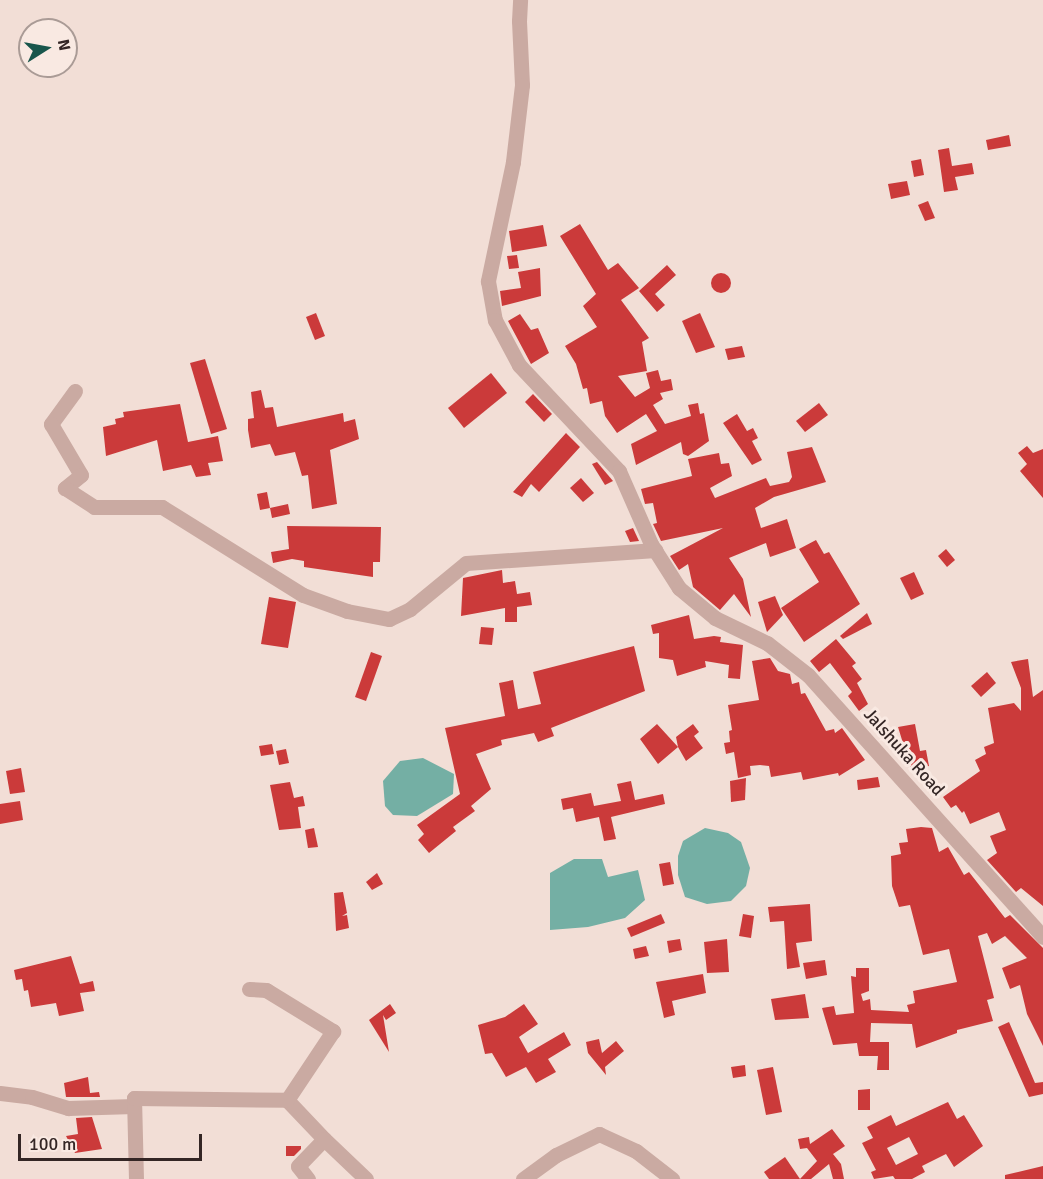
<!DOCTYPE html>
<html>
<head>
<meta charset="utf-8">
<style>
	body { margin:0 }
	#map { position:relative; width:1043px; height:1179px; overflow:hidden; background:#f2ded6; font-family:Signika,sans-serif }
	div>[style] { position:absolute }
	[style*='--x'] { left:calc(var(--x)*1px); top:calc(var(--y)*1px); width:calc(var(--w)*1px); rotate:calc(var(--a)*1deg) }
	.water>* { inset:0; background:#74afa4 }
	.building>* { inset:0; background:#cb3a3a }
	.round { border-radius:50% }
	.minor>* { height:15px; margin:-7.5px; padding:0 7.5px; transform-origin:7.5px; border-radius:7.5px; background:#caaaa2 }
	.tertiary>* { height:15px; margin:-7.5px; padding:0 7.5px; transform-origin:7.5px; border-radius:7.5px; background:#caaaa2 }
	span { translate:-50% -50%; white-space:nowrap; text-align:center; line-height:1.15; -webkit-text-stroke:6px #f9e9e2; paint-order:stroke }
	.street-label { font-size:18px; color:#342625 }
	.north { position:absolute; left:18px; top:18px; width:60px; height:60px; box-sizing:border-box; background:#f9e9e2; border:2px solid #aa9b96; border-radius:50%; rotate:79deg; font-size:16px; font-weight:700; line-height:24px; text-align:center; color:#342625 }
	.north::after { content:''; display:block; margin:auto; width:21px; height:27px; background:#19564c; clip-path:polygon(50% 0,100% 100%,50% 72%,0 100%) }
	.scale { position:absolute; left:18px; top:1134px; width:184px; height:27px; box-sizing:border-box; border:3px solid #342625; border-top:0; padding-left:8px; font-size:18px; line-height:21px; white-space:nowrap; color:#342625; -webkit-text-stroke:4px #f9e9e2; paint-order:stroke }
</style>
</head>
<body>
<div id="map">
	<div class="water">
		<i style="clip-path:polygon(423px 758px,454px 774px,453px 794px,417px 816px,393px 815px,385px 806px,383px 781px,400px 761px)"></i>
		<i style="clip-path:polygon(705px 828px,728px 833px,741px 842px,750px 868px,746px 886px,731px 901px,707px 904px,685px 897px,678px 875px,678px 856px,683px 841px)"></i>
		<i style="clip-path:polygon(574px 859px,602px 859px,608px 877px,638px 870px,645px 900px,625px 918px,588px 927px,550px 930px,550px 873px)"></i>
	</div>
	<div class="building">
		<i style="clip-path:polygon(1009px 135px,1011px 146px,988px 150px,986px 140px)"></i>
		<i style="clip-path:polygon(949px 148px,952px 166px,972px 163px,974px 174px,955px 177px,958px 190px,944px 192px,938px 150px)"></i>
		<i style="clip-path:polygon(921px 159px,924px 175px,914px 177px,911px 161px)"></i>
		<i style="clip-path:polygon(907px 181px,910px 195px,891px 199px,888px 184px)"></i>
		<i style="clip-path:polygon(928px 201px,935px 218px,925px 221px,918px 205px)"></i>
		<i style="clip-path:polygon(580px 224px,608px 270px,618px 263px,639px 288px,621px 300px,649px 338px,642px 342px,647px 371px,618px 376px,635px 397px,650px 388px,646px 373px,658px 370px,661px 381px,671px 379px,673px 390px,660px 393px,663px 399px,653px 405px,665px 424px,691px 416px,688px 405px,698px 403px,700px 414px,704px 413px,709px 441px,688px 456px,683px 454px,681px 442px,636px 465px,631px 444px,657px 431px,646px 414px,617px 433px,605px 416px,602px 401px,590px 404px,587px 388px,583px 389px,576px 364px,565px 346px,597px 327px,583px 306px,596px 294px,560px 236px)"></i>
		<i style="clip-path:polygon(543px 225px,547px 246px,512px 252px,509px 231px)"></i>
		<i style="clip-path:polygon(517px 255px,519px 268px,509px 269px,507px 256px)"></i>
		<i style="clip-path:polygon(667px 265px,676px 275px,655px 294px,665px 305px,657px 312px,639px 291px)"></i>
		<i style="clip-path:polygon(540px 268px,541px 296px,502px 306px,500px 291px,521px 288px,518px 272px)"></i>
		<i class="round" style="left:711px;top:273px;width:20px;height:20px"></i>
		<i style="clip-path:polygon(316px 313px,325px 336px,315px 340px,306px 317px)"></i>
		<i style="clip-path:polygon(700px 313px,715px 347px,696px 353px,682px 321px)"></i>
		<i style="clip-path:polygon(520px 314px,531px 330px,538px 328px,549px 353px,531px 364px,508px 321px)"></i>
		<i style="clip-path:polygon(742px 346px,745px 357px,728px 360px,725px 349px)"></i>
		<i style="clip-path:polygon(205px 359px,227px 429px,211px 434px,190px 363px)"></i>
		<i style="clip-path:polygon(491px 373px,507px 393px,464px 428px,448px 408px)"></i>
		<i style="clip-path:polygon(261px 390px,265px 408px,273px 407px,277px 427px,343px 413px,344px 422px,355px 419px,359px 439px,330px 450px,337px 504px,312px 509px,308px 475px,302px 476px,295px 452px,275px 456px,270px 444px,251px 448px,248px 430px,248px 419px,254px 418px,251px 392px)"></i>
		<i style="clip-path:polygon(533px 394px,552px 414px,544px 422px,525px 402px)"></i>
		<i style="clip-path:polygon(819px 403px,828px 415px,805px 432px,796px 421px)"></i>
		<i style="clip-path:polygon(180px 404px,188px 442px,218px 436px,223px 461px,208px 463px,211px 475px,196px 477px,191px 465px,163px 471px,157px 440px,106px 456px,103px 427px,116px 424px,115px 419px,124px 417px,123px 412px)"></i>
		<i style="clip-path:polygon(737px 414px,747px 431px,753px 428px,758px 438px,752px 441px,762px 460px,752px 465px,723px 423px)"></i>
		<i style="clip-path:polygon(566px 433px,580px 447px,539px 492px,531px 484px,522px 497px,513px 492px)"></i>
		<i style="clip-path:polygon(1027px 446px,1033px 453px,1043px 449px,1043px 498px,1020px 471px,1027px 464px,1018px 453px)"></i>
		<i style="clip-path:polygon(812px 447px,826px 482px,774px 497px,755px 508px,761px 528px,787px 519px,796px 548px,770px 557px,766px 543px,729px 558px,743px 579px,751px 617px,734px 594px,720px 610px,693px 587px,688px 564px,679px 570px,670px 556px,723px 528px,661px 541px,653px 524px,657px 523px,653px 503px,645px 504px,641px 489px,692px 476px,688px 459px,719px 453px,721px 464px,729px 463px,732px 476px,710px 488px,715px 498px,766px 478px,770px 486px,789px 482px,792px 477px,787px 452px)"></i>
		<i style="clip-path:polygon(597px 462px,613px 481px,605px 485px,592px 464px)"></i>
		<i style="clip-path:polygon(581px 478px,594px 493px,583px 502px,570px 488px)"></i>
		<i style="clip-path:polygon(267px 492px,270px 508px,288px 504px,290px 514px,272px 518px,270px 508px,260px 510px,257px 494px)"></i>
		<i style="clip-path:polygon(287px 526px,381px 527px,380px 562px,373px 562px,373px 577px,304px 567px,304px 561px,292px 559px,273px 563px,271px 552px,289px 549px)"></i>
		<i style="clip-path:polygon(633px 528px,639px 541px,630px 542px,625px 531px)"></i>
		<i style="clip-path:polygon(816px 540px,824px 554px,829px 552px,860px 604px,804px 642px,781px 608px,819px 582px,799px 549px)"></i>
		<i style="clip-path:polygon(946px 549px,955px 560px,947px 567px,938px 556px)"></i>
		<i style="clip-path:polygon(502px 570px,503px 583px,515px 581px,517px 594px,530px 592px,532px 605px,517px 607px,517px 622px,505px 622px,505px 608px,461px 616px,463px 578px)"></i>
		<i style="clip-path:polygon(914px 572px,924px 594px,911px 600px,900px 578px)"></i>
		<i style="clip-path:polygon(775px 596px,783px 615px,767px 632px,758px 602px)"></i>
		<i style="clip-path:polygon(269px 597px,296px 602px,288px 648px,261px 644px)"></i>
		<i style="clip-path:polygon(867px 613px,872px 624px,843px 639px,840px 636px)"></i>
		<i style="clip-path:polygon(689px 615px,694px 639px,714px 636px,721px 637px,720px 642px,743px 645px,740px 679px,728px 678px,729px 665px,705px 661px,706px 667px,677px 676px,673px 660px,659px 658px,659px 633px,653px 634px,651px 625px)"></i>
		<i style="clip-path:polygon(481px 627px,494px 628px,492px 645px,479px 644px)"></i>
		<i style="clip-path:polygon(836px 639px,856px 663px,852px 666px,862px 679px,857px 683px,868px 704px,859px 711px,848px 696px,852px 692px,830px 663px,819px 672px,810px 661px)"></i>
		<i style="clip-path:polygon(634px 646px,645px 691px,551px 728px,554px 736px,538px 742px,534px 733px,501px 740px,502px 745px,476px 754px,491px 789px,471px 806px,475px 811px,453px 827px,456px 831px,429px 853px,418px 840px,424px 834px,417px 825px,460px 794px,445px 728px,505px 716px,499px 683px,513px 680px,518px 709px,541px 704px,533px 672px)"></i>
		<i style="clip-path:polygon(371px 652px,382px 656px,366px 701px,355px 697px)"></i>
		<i style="clip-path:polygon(770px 658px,778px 671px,790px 674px,792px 684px,799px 682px,801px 694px,805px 693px,826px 731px,834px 729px,835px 733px,842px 728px,865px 760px,839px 776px,838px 773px,803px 780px,801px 772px,771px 777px,769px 766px,760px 765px,750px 766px,751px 775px,738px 778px,734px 752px,726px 754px,724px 743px,730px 742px,729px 731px,732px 730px,728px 705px,759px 700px,752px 661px)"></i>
		<i style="clip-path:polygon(1028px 659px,1033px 697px,1043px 690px,1043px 906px,1021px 888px,1016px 892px,987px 860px,997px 853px,990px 836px,1006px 830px,999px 812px,970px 824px,964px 811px,962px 813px,956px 805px,951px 808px,943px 797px,980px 771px,975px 760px,986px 754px,984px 747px,994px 743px,988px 708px,1014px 703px,1021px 711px,1021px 688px,1011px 662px)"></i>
		<i style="clip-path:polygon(987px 672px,996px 683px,981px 697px,971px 686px)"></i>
		<i style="clip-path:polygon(657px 724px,678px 747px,676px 737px,693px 724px,699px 732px,694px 736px,703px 748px,686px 761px,678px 747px,658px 764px,640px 739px)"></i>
		<i style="clip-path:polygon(915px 724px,920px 751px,926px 750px,929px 766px,911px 769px,898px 727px)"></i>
		<i style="clip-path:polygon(272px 744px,274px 754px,261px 756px,259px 746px)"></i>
		<i style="clip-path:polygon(286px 749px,289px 763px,279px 765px,276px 751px)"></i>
		<i style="clip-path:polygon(21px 768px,25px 792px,10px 794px,6px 771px)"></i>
		<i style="clip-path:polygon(878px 777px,880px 787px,858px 790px,857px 780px)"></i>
		<i style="clip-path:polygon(746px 778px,745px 800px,731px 802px,730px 781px)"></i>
		<i style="clip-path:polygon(631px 781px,635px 800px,663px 794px,665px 804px,611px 817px,616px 839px,604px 841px,599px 817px,576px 822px,573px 808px,563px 810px,561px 799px,591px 793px,594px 806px,621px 801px,617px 784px)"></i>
		<i style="clip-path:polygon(290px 782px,294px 798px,303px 796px,305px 806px,298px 807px,301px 828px,279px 830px,270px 785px)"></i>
		<i style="clip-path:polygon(20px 801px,23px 820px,0 824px,0 804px)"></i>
		<i style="clip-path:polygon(921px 827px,932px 828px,939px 852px,948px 847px,964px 875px,969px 872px,1005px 918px,1010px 915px,1043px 948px,1043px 1046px,1027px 1014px,1020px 985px,1010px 989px,1002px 968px,1027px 958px,1005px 936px,992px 944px,987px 933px,978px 936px,994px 998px,987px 1000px,993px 1021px,957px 1030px,957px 1033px,916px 1048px,912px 1024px,871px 1023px,870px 1042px,889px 1042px,889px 1070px,877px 1070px,878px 1056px,859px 1056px,857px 1043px,833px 1045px,822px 1008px,834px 1006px,836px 1015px,854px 1013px,851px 976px,856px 977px,856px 968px,869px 968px,869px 991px,861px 994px,863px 1001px,870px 999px,871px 1010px,909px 1012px,907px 1005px,915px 1003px,913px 991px,957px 982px,949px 949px,923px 955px,910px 905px,899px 907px,892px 886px,891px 856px,901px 854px,899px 843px,908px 842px,906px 829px)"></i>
		<i style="clip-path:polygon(314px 828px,318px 847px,308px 848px,305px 830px)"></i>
		<i style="clip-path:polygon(670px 862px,674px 884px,663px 886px,659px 864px)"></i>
		<i style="clip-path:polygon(377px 873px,383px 884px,372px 890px,366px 882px)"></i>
		<i style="clip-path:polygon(343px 892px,347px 913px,342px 916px,347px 915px,349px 928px,336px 931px,334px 893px)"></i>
		<i style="clip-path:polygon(810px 904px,812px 941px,796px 943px,800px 967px,787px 969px,784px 921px,770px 922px,768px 907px)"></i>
		<i style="clip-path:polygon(661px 914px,665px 923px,631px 937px,627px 928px)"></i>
		<i style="clip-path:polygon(743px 914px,754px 916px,751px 938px,739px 936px)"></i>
		<i style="clip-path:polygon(680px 939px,682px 950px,669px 953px,667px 941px)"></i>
		<i style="clip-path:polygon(727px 939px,729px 972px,707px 973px,704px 942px)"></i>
		<i style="clip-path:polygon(646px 946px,649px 956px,635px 959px,633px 949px)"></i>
		<i style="clip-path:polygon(71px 956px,80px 984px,93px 981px,95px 991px,80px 993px,84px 1011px,59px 1016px,56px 1003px,31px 1007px,28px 990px,24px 991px,22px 979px,16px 980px,14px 970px)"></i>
		<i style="clip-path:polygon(825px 960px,827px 975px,806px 979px,803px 963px)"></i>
		<i style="clip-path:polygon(703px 974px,706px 993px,672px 1001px,675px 1015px,664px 1018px,656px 982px)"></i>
		<i style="clip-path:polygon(805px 994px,809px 1018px,775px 1020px,771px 999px)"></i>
		<i style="clip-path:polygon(390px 1004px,396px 1013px,386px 1020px,383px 1015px,389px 1052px,369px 1020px)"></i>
		<i style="clip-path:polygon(524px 1004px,538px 1024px,519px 1037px,528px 1053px,564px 1032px,571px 1045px,548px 1059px,556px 1072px,536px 1083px,526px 1067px,506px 1077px,492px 1053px,485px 1054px,478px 1025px,505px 1017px)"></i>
		<i style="clip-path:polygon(1009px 1022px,1035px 1083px,1043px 1082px,1043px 1094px,1029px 1097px,998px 1027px)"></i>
		<i style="clip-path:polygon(599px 1039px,602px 1053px,616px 1041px,624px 1051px,605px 1067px,606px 1075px,588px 1053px,586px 1042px)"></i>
		<i style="clip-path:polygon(745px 1065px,746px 1076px,733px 1078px,731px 1067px)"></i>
		<i style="clip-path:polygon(773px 1067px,782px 1112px,766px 1115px,757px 1070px)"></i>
		<i style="clip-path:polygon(88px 1077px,90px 1093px,99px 1092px,100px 1097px,66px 1097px,64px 1083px)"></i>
		<i style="clip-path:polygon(870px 1089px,870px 1110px,858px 1110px,858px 1090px)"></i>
		<i style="clip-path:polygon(evenodd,948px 1102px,957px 1119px,964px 1115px,983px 1146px,954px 1167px,946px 1154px,922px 1166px,925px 1172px,912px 1179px,895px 1179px,893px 1176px,874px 1179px,871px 1172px,876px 1170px,862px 1143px,873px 1138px,867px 1127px,891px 1115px,896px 1126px,948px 1102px,909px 1137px,918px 1154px,896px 1165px,887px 1148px,909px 1137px)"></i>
		<i style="clip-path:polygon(92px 1117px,102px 1149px,75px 1153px,66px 1136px,78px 1134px,76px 1118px)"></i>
		<i style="clip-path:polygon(832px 1129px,845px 1146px,833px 1154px,841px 1164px,844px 1179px,833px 1179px,829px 1164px,811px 1179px,800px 1179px,817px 1161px,807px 1148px,800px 1149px,798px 1139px,809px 1137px,810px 1144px)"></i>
		<i style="clip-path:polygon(286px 1146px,301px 1146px,301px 1149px,294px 1156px,286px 1156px)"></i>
		<i style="clip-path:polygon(785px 1157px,800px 1179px,769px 1179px,764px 1172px)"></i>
		<i style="clip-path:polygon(1043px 1166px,1043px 1179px,1005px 1179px,1005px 1175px)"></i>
	</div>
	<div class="minor">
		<i style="--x:519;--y:21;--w:21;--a:-87"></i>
		<i style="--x:75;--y:391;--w:41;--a:126"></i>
		<i style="--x:51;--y:424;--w:59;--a:59.5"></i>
		<i style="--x:81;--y:475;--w:21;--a:141"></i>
		<i style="--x:65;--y:488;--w:35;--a:33"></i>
		<i style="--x:94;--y:507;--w:68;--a:0"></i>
		<i style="--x:162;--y:507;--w:166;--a:32"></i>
		<i style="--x:303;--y:595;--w:47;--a:20"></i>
		<i style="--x:347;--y:611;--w:43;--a:10.8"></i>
		<i style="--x:389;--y:619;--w:23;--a:-25"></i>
		<i style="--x:410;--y:609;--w:72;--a:-39.4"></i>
		<i style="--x:466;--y:563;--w:190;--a:-3.9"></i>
		<i style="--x:249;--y:989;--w:17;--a:3"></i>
		<i style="--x:266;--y:990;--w:79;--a:31.5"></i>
		<i style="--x:333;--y:1031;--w:83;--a:123.7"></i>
		<i style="--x:287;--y:1100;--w:54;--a:46.5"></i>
		<i style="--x:0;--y:1093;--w:32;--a:7"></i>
		<i style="--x:32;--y:1097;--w:38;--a:17"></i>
		<i style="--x:68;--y:1108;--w:66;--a:-1.7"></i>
		<i style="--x:136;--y:1179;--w:81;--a:-91.4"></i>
		<i style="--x:134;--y:1098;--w:153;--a:0.7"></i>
		<i style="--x:308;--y:1179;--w:16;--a:-128"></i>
		<i style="--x:298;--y:1166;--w:37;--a:-46"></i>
		<i style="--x:324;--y:1139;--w:58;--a:43.6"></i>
		<i style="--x:523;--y:1179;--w:41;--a:-36"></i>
		<i style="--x:556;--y:1155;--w:48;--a:-26"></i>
		<i style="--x:599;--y:1134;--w:41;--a:24.7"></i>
		<i style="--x:636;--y:1151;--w:46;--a:37.9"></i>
	</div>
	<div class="tertiary">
		<i style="--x:519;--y:21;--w:64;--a:87.3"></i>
		<i style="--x:522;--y:85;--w:78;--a:96.7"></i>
		<i style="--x:513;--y:162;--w:122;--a:101.9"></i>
		<i style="--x:488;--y:281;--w:40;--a:80"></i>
		<i style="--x:495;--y:320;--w:51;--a:61.9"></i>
		<i style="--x:519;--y:365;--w:146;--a:46.7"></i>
		<i style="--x:619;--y:471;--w:80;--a:66.3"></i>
		<i style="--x:651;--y:544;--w:52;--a:57.5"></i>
		<i style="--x:679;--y:588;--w:47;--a:39.8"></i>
		<i style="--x:715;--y:618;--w:58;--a:25.7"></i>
		<i style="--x:767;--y:643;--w:52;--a:38"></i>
		<i style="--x:808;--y:675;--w:352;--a:48.1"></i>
	</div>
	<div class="street-label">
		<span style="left:904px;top:752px;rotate:48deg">Jalshuka Road</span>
	</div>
	<div class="north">N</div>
	<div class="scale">100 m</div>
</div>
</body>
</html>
